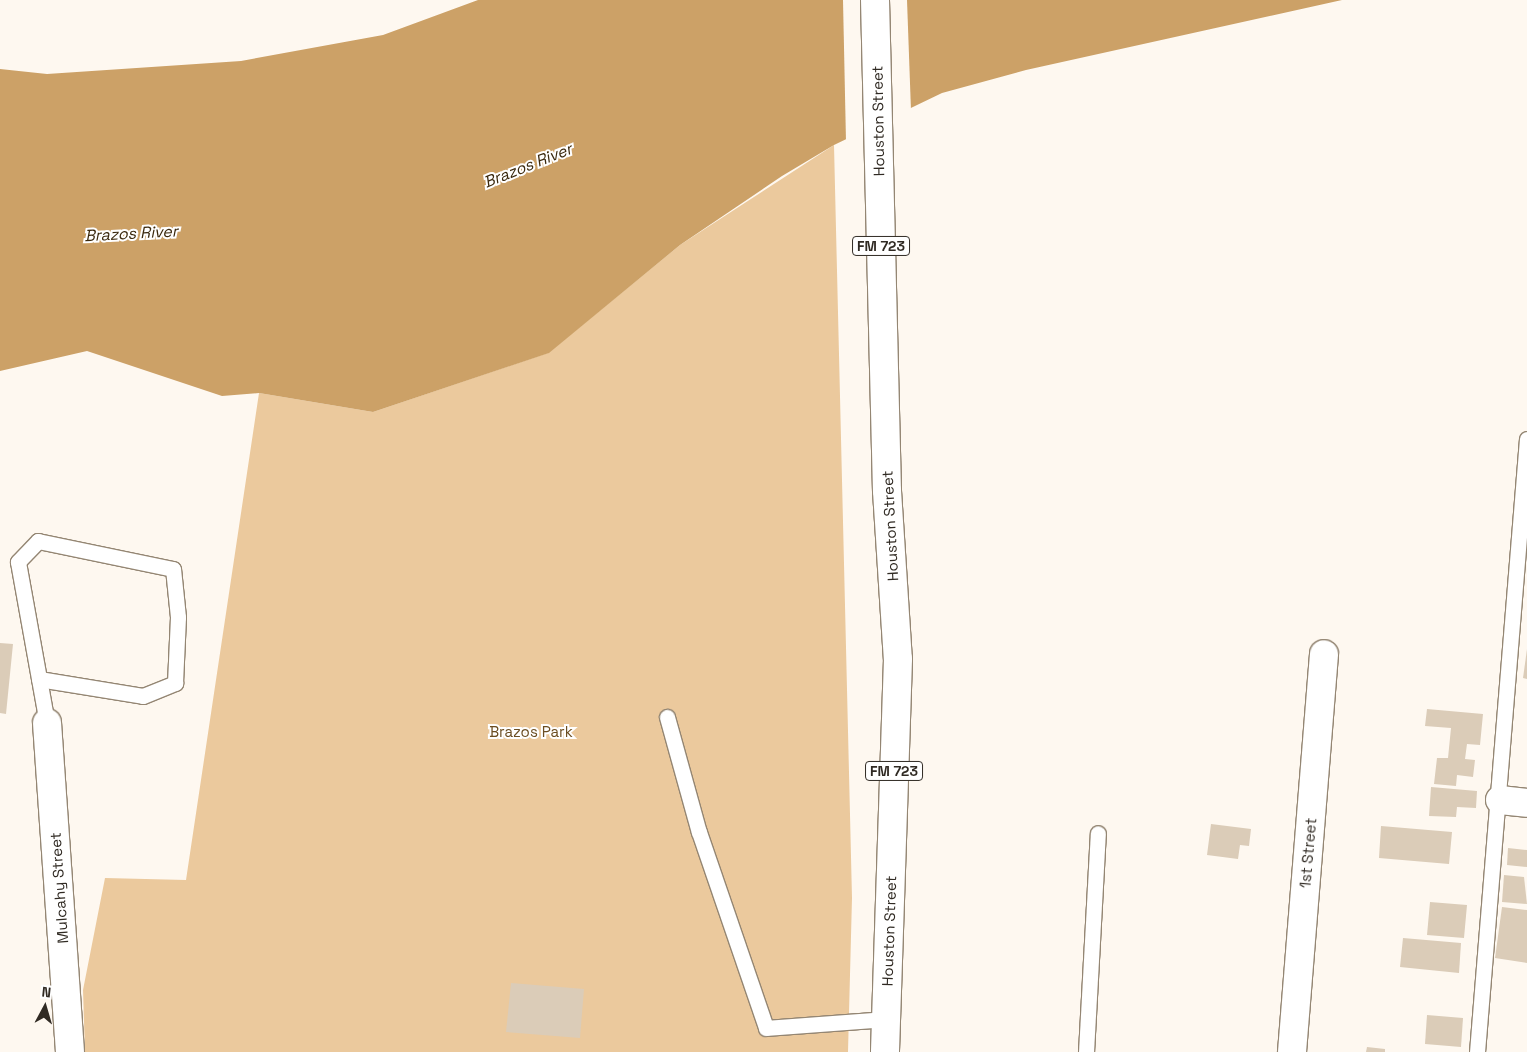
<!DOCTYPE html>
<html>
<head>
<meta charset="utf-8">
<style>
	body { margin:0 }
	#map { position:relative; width:1527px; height:1052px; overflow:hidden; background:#fef8f0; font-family:"Space Grotesk",sans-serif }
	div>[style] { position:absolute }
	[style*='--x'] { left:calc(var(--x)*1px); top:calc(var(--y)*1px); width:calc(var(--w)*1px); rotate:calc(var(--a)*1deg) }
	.green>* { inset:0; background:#ebc99d }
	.water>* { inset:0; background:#cca167 }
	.pier>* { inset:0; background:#fef8f0 }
	.building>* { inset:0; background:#dbccb8 }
	.roads { filter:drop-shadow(1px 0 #948673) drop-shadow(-1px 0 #948673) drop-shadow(0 1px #948673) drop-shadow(0 -1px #948673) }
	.service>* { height:15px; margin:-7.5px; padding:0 7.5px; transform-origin:7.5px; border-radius:7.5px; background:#fff }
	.minor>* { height:28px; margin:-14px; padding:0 14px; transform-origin:14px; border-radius:14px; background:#fff }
	.primary>* { height:28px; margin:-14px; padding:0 14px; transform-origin:14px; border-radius:14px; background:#fff }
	span { translate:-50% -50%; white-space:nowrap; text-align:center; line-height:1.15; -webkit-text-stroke:4px #fff; paint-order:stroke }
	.shield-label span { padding:1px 4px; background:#fff; border:1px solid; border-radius:4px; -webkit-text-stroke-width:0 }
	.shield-label { font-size:14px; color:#302a23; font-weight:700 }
	.street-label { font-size:15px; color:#302a23 }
	.park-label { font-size:15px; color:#6b4d21 }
	.water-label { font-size:16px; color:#3a280d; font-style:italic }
	.north { position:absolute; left:20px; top:982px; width:50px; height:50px; -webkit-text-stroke:4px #fff; paint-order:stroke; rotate:6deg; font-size:14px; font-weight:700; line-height:20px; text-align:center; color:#302a23 }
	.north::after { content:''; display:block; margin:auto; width:18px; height:22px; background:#302a23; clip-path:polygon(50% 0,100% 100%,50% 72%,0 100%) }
</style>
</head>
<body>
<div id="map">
	<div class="green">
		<i style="clip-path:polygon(834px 145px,852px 898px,848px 1052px,85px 1052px,83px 990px,105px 878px,186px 880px,259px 393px,373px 412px,548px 353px,680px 245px)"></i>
	</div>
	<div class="water">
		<i style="clip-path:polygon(478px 0,1342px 0,1026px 70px,942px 93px,834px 145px,782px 176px,680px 245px,549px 353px,373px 412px,259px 393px,222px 396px,87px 351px,0 371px,0 69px,47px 74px,241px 61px,383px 35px)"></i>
	</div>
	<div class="pier">
		<i style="clip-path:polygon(843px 0,907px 0,911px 111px,846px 142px)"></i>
	</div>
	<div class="building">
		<i style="clip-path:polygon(0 643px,13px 644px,6px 714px,0 713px)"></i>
		<i style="clip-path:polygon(1527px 649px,1527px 679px,1523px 678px)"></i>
		<i style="clip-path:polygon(1427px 709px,1483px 714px,1480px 745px,1467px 744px,1465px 759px,1475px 760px,1473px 777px,1457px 775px,1456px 786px,1434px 784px,1437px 758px,1448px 758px,1451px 728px,1425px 726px)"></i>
		<i style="clip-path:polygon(1431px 787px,1477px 791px,1476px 808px,1457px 807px,1456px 817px,1429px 816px)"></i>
		<i style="clip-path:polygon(1211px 824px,1251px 829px,1249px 846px,1240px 845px,1238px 859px,1207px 855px)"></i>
		<i style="clip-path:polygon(1381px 826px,1452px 832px,1449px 864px,1379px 858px)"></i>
		<i style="clip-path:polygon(1508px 848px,1527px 850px,1527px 867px,1507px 865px)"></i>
		<i style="clip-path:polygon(1504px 875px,1524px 877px,1527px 904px,1502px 902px)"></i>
		<i style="clip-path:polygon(1430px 902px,1467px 905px,1464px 938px,1427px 935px)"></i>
		<i style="clip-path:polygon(1502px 907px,1527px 910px,1527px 963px,1495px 958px)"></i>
		<i style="clip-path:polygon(1403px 938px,1461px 943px,1459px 973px,1400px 967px)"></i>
		<i style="clip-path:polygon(511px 983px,584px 989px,580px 1038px,506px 1032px)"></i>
		<i style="clip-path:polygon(1427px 1015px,1463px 1018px,1461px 1047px,1425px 1044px)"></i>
		<i style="clip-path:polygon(1367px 1047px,1385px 1049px,1385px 1052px,1366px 1052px)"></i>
	</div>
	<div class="roads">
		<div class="service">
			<i style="--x:39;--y:679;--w:105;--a:9.3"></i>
			<i style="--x:143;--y:696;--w:35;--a:-22"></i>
			<i style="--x:175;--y:683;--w:66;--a:-87.4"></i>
			<i style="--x:178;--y:617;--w:48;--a:-95.9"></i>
			<i style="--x:173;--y:569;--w:138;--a:-168.3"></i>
			<i style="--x:38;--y:541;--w:29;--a:134"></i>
			<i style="--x:18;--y:562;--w:164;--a:79.8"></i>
			<i style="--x:667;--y:717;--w:119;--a:74.5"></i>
			<i style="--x:699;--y:832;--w:207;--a:71.1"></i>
			<i style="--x:766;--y:1028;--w:120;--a:-4.3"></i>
			<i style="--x:1086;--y:1052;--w:219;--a:-86.9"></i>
			<i style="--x:1477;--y:1052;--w:615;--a:-85.34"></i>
		</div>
		<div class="minor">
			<i style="--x:47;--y:723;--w:330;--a:86"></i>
			<i style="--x:1500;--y:800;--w:27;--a:6"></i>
			<i style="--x:1292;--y:1052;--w:399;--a:-85.4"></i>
		</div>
		<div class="primary">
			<i style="--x:875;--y:0;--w:491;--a:88.6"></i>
			<i style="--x:887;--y:491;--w:168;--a:86.3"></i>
			<i style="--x:898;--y:659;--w:393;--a:91.9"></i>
		</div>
	</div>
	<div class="shield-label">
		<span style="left:881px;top:246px">FM 723</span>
		<span style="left:894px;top:771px">FM 723</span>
	</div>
	<div class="street-label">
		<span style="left:878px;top:121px;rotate:-91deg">Houston Street</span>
		<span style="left:890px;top:526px;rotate:-93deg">Houston Street</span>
		<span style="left:1308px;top:853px;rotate:-85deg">1st Street</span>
		<span style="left:59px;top:888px;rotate:-94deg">Mulcahy Street</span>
		<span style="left:889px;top:931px;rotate:-88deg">Houston Street</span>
	</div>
	<div class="park-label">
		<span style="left:531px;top:732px">Brazos Park</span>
	</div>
	<div class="water-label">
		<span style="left:528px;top:166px;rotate:-22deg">Brazos River</span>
		<span style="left:131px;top:234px;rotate:-3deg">Brazos River</span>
	</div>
	<div class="north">N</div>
</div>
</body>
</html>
